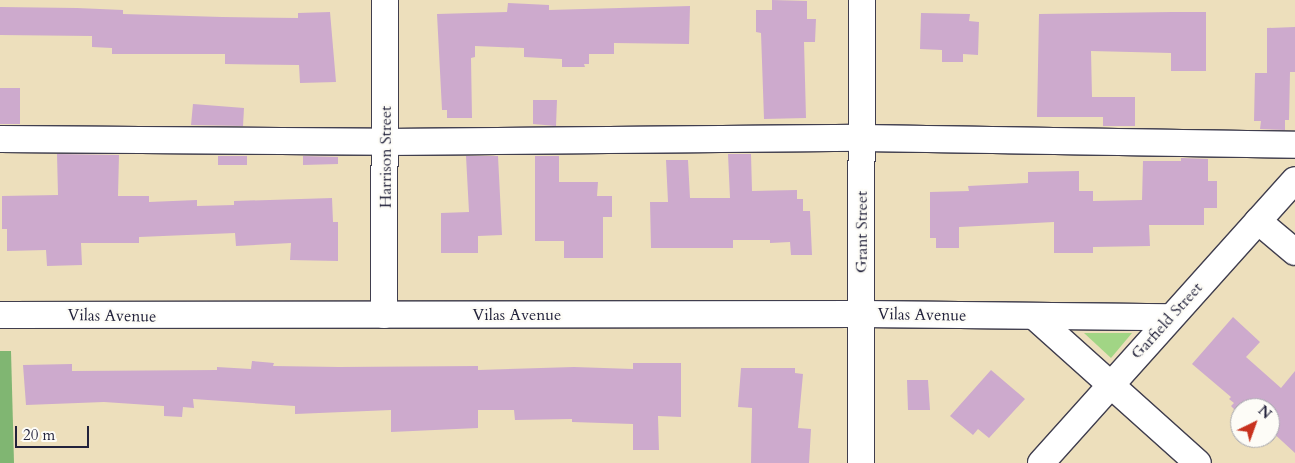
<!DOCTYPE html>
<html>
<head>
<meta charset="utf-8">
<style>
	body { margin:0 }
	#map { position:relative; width:1295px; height:463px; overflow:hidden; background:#eddfbc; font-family:Cardo,serif }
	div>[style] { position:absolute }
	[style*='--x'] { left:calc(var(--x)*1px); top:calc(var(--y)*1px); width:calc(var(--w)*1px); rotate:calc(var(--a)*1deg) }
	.green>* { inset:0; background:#a1d585 }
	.forest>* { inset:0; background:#80b672 }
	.building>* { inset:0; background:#cdaacd }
	.roads { filter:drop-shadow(1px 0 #403e4e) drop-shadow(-1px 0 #403e4e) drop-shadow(0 1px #403e4e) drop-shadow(0 -1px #403e4e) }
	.minor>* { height:26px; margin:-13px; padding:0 13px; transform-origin:13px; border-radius:13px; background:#fff }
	span { translate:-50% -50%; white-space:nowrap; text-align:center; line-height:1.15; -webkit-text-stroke:4.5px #fdfcf7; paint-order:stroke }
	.street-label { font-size:16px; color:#22223b }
	.north { position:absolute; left:1230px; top:398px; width:50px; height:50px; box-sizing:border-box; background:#fdfcf7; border:1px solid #a5a5ac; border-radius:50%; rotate:42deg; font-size:14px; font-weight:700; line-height:20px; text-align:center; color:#22223b }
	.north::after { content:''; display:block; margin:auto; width:18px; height:22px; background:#c8321e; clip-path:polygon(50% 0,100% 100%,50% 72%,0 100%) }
	.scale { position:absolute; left:15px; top:426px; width:74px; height:22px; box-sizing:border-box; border:2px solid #22223b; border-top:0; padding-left:6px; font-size:15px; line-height:18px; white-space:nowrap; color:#22223b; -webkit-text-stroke:4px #fdfcf7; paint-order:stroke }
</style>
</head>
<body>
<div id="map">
	<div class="green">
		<i style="clip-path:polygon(1084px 333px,1132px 333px,1111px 358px)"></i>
	</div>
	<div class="forest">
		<i style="clip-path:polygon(0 351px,11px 351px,14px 463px,0 463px)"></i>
	</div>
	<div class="building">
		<i style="clip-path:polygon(772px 0,807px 1px,807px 19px,816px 19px,815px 42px,804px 42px,806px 118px,764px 119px,761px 33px,756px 32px,756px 10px,772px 10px)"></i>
		<i style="clip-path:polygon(508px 3px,549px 5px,549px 10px,690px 6px,689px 44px,614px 43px,614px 54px,589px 54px,589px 64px,584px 64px,585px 67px,562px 67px,562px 59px,524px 57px,524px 48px,475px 46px,475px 57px,471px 58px,472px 118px,447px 118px,447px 110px,442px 110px,437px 14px,507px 12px)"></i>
		<i style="clip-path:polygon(0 7px,77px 8px,123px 10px,123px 14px,222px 17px,298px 18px,298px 13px,330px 12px,336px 82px,300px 83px,299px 65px,225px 64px,225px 54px,112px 54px,112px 48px,92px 47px,92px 36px,0 35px)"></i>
		<i style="clip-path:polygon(1172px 12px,1206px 12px,1206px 71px,1171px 71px,1171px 53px,1091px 51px,1092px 97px,1135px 97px,1135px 126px,1103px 126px,1103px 117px,1037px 117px,1039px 14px)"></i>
		<i style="clip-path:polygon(921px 13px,970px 14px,969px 21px,979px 22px,978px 55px,963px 54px,963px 62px,942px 62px,942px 50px,920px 49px)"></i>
		<i style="clip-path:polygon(1295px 27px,1295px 72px,1290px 72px,1289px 120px,1285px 120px,1285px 130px,1260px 129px,1261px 121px,1254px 121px,1255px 73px,1267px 73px,1267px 28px)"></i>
		<i style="clip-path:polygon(0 88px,20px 88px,20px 124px,0 124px)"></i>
		<i style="clip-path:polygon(533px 100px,557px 100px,556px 126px,533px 124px)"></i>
		<i style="clip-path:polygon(193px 104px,244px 108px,243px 126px,191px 125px)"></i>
		<i style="clip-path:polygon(57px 154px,119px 155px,118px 196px,149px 196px,149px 202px,197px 200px,197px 206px,234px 205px,234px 201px,332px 198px,333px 222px,338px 222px,338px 261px,290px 260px,291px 243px,236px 246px,235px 233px,139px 237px,139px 243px,81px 243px,82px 265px,47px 266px,46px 250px,7px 251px,7px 229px,2px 229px,2px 196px,58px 195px)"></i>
		<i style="clip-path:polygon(728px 154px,751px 154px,752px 191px,797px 190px,797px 199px,803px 199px,803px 211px,810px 211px,812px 255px,791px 255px,790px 242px,770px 243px,770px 240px,733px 240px,733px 248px,651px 248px,650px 202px,668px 202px,666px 160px,688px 160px,690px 198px,730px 198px)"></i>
		<i style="clip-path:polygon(218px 156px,247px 156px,247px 165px,218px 165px)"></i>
		<i style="clip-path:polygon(303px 156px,338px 157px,338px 164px,303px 165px)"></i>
		<i style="clip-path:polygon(466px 156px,498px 156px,502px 235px,478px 236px,478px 253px,441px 253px,441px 213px,469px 212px)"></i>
		<i style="clip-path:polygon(535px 156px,559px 156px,559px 182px,598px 182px,597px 196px,612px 196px,612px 217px,603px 217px,603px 258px,564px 258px,564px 241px,535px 241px)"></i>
		<i style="clip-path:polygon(1181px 158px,1208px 159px,1208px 181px,1217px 181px,1217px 208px,1204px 208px,1204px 225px,1149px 225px,1150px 246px,1093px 247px,1093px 253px,1054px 253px,1054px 222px,959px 227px,959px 248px,936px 248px,936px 238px,930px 238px,930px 192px,969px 191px,968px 186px,1028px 183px,1028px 172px,1079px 171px,1079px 191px,1093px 191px,1093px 201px,1142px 200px,1143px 161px,1181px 161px)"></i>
		<i style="clip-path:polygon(1233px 317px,1260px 342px,1246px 357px,1281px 388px,1295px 371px,1295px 453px,1270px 430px,1270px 408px,1240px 408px,1240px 415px,1231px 406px,1234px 403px,1229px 399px,1231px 397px,1192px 364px)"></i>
		<i style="clip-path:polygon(252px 361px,274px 363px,273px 366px,339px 367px,478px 366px,478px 370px,574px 367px,633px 369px,633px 363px,681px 363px,681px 417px,658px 416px,659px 450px,633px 450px,633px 424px,572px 422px,572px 419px,515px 420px,514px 410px,478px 410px,478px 428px,391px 432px,391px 410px,295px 414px,295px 406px,193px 399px,194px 408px,183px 407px,182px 417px,164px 416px,164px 406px,104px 402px,26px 405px,23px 365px,72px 364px,72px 371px,217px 370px,217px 367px,251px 369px)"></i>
		<i style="clip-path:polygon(741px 368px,795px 368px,795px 373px,803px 374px,798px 428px,811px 429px,809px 463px,751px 463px,752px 408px,738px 407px)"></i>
		<i style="clip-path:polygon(991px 370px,1025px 399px,989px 438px,978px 429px,973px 435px,950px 416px)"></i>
		<i style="clip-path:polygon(907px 380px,928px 380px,930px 410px,908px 410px)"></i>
	</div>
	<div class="roads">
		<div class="minor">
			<i style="--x:0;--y:139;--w:386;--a:0.4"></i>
			<i style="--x:386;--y:142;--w:476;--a:-0.5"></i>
			<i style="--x:862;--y:138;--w:433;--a:0.9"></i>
			<i style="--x:1258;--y:221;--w:48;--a:40"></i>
			<i style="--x:0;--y:315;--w:862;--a:-0.07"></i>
			<i style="--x:862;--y:314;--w:308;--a:0.6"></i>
			<i style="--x:384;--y:315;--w:315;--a:-89.8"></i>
			<i style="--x:1034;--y:316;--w:220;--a:41.9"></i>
			<i style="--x:861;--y:463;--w:463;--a:-89.9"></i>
			<i style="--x:1041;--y:463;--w:380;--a:-48.1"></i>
		</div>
	</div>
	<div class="street-label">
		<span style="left:386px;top:157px;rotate:-90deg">Harrison Street</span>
		<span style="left:862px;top:232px;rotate:-90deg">Grant Street</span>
		<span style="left:517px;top:315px">Vilas Avenue</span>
		<span style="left:922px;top:315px;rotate:1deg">Vilas Avenue</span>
		<span style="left:112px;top:316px;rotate:1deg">Vilas Avenue</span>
		<span style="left:1167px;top:321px;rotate:-48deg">Garfield Street</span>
	</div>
	<div class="north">N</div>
	<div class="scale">20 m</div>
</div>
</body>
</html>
